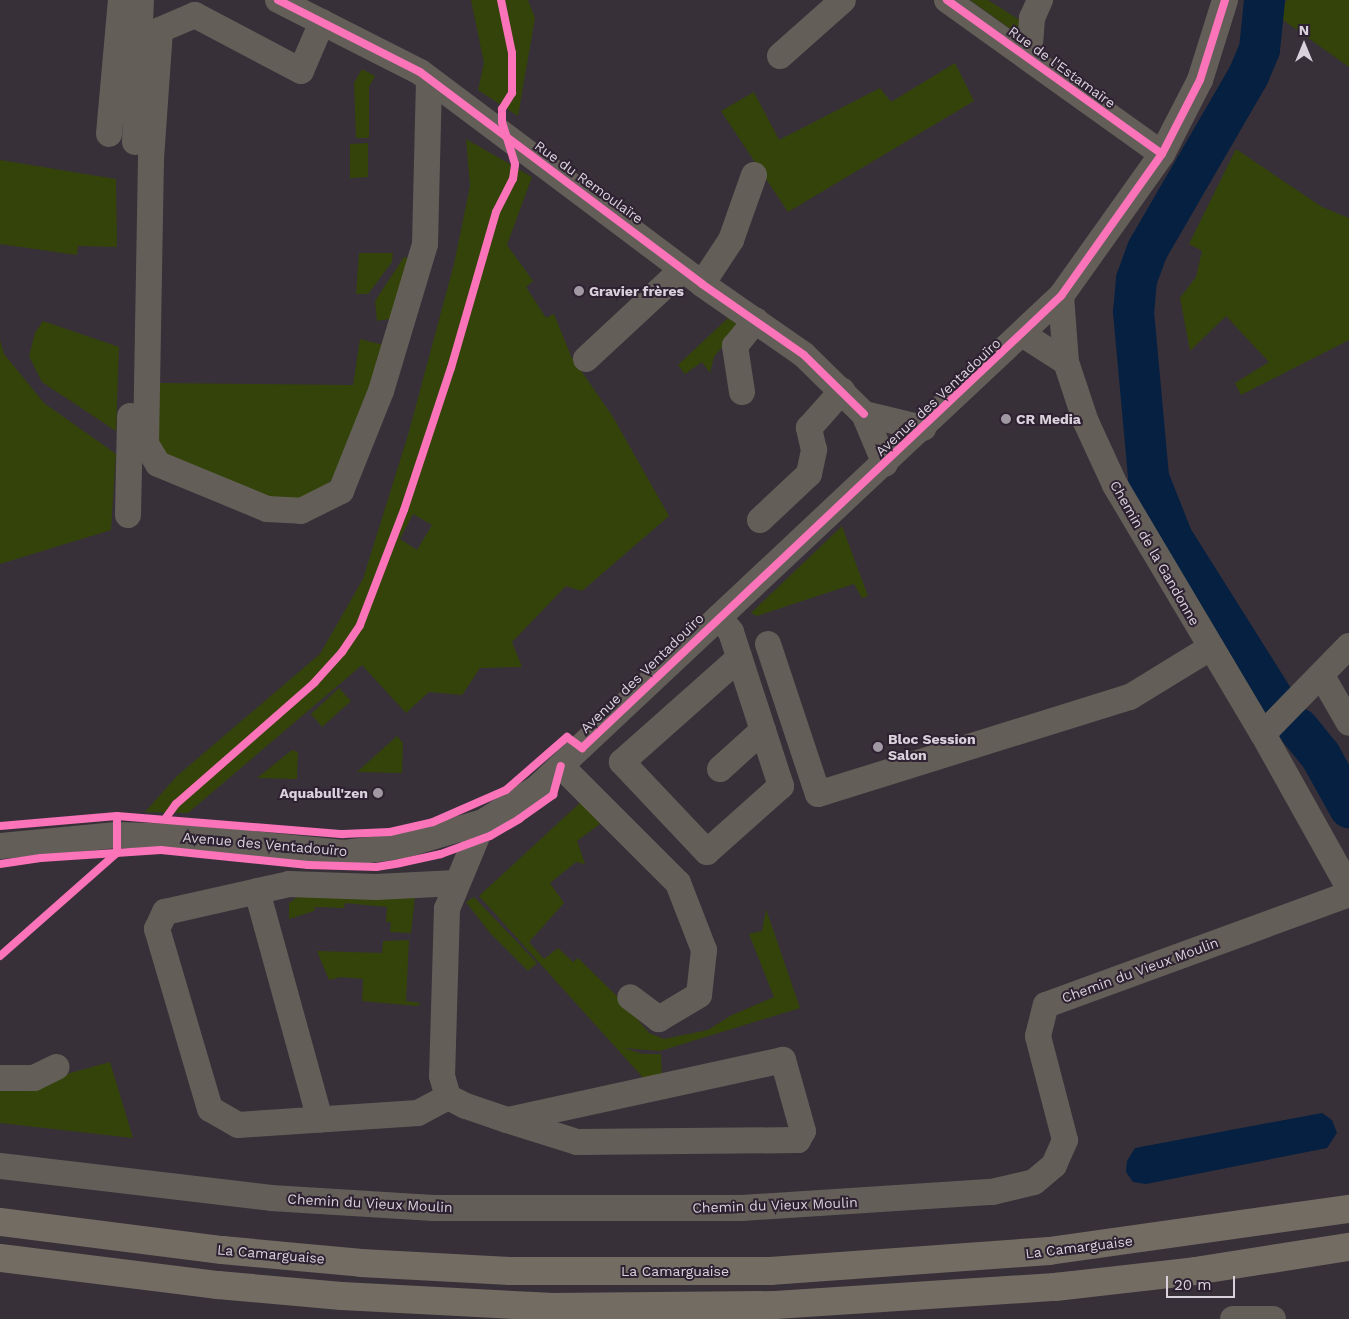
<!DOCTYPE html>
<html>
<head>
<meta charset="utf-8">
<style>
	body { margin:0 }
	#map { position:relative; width:1349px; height:1319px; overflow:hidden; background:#373039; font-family:"Work Sans",sans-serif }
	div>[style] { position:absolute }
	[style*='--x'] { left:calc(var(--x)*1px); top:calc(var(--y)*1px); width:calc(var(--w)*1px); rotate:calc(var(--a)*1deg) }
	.green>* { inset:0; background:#344309 }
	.water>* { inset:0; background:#052041 }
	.river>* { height:41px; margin:-20.5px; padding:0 20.5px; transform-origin:20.5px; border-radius:20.5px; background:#052041 }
	.minor>* { height:26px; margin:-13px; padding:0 13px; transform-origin:13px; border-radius:13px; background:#635f58 }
	.highway>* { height:28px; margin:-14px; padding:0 14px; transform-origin:14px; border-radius:14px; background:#736c63 }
	.cycleway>* { height:8px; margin:-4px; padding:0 4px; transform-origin:4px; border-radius:4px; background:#fb73b8 }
	.dots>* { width:14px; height:14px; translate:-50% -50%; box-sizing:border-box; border:2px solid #2e2232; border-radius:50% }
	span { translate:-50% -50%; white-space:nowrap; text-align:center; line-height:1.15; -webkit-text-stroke:4px #2e2232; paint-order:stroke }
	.street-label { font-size:14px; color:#d9d2dc }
	.poi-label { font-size:14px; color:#d9d2dc; font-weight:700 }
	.left { translate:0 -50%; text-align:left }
	.right { translate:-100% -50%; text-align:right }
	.north { position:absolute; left:1279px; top:20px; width:50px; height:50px; -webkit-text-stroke:4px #2e2232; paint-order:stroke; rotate:0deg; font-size:14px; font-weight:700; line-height:20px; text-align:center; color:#d9d2dc }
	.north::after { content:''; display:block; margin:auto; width:18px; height:22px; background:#d9d2dc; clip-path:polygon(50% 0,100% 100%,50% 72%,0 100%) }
	.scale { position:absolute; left:1166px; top:1276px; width:69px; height:22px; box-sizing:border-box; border:2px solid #d9d2dc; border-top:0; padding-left:6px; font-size:15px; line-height:18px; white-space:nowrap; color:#d9d2dc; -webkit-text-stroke:4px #2e2232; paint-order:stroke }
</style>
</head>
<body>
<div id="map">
	<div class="green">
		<i style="clip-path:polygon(471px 0,528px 0,535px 18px,518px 116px,478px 90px,484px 63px)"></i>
		<i style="clip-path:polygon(970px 0,988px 0,1021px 21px,1019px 35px)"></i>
		<i style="clip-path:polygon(1287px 0,1349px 0,1349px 67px,1276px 15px)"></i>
		<i style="clip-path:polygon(955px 63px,974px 101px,788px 212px,721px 111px,754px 92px,779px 140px,880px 88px,891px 102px)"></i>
		<i style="clip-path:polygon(362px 69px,375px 76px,369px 87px,369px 138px,356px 138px,354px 83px)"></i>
		<i style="clip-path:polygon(evenodd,466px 139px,532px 177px,507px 245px,533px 281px,526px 287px,546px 318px,554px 314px,571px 356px,613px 417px,669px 516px,582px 591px,566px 586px,512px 642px,522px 667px,480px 668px,462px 695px,429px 692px,406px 713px,362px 665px,188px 813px,145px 812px,177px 776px,320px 654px,363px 579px,408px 435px,454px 264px,470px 186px,466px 139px,413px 514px,432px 525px,417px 550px,400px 539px,413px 514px)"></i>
		<i style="clip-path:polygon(368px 143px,368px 177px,350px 178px,350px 144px)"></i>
		<i style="clip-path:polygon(1236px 149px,1322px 207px,1349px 218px,1349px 340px,1241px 395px,1235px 383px,1269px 362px,1226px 316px,1190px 351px,1180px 298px,1196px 277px,1202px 251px,1189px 244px)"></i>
		<i style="clip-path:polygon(0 160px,116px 179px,117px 247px,78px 246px,77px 255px,0 244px)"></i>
		<i style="clip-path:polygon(359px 253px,393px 253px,392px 262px,368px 294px,356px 294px)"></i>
		<i style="clip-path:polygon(404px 257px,415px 260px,395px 318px,377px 321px,375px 301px)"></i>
		<i style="clip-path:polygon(728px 318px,739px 326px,714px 357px,710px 373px,702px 362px,685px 374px,678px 365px)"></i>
		<i style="clip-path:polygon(43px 321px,119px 347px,116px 431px,42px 382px,29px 356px,35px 333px)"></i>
		<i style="clip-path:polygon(360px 339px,387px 346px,339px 472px,327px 484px,303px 498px,278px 500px,167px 461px,156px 442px,156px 383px,353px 385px)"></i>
		<i style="clip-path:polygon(0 340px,4px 354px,44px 403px,116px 454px,111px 530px,0 564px)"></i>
		<i style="clip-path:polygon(842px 526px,868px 596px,862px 598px,854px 584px,757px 616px,751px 613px)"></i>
		<i style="clip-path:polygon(339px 688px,351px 701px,322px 727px,311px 714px)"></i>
		<i style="clip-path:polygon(397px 736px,403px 743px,402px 773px,357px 772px)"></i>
		<i style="clip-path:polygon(292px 750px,298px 752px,297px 779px,257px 778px)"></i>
		<i style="clip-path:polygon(581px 802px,600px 824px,577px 841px,585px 864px,576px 862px,550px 883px,564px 903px,529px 942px,544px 959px,558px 948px,573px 962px,578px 958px,624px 1003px,649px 1033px,664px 1039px,708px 1030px,730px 1016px,774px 997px,749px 934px,762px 931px,766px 909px,800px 1008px,660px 1051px,624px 1048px,643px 1054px,661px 1054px,662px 1080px,647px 1082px,479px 896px)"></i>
		<i style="clip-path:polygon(300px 895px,415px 897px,411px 933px,390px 932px,391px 922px,386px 922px,387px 907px,345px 903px,344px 908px,315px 907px,314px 911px,289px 919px,289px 903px)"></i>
		<i style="clip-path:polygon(474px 897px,537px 963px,528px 971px,490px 933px,466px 902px)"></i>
		<i style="clip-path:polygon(409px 940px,406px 1001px,421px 1003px,417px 1006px,362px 1001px,363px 979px,341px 977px,329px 980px,317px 951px,382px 953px,383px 941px)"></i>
		<i style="clip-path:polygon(110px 1062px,133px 1138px,0 1123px,0 1089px,49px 1083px,70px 1073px)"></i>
	</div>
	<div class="water">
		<i style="clip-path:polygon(1322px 1113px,1332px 1120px,1337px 1133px,1327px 1148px,1146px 1184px,1133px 1182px,1126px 1172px,1127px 1161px,1135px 1148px)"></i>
	</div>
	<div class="river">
		<i style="--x:1264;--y:0;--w:49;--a:95.8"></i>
		<i style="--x:1259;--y:49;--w:28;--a:113"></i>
		<i style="--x:1248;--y:75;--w:201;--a:120.1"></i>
		<i style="--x:1147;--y:249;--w:32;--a:110"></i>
		<i style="--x:1136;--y:279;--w:32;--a:95"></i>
		<i style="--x:1133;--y:311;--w:167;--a:84.8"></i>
		<i style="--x:1148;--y:477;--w:66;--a:68.5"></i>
		<i style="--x:1172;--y:538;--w:188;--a:57.8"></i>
		<i style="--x:1298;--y:728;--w:35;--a:51"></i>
		<i style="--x:1320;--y:755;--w:60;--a:60.9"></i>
	</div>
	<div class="minor">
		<i style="--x:278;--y:0;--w:159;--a:26.9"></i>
		<i style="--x:420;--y:72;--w:353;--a:36.9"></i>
		<i style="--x:702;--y:284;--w:124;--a:34.8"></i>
		<i style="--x:804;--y:355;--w:84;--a:44.5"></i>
		<i style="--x:864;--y:414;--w:54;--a:67.2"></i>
		<i style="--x:947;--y:0;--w:264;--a:35.6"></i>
		<i style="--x:322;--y:22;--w:53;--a:113.2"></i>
		<i style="--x:301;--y:71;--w:120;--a:-152.2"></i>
		<i style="--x:195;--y:15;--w:38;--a:157"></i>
		<i style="--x:160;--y:30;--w:128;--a:94"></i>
		<i style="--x:151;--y:158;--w:286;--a:91"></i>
		<i style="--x:146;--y:444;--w:23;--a:59"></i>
		<i style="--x:158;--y:464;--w:118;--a:22.4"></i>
		<i style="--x:267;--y:509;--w:34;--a:3"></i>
		<i style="--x:301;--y:511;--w:45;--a:-26.6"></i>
		<i style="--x:341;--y:491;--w:108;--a:-68.2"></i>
		<i style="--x:381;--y:391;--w:153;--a:-73.3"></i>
		<i style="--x:425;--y:244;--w:165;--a:-88.6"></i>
		<i style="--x:780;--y:56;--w:84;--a:-41.6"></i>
		<i style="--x:1029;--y:58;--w:40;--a:-85.7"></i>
		<i style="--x:1032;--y:18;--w:20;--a:-66"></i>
		<i style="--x:109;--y:134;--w:135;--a:-84.9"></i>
		<i style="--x:135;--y:142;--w:142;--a:-87.6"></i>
		<i style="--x:702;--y:284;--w:53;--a:-56.6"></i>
		<i style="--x:731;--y:240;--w:69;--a:-70.5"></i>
		<i style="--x:1061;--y:296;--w:66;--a:85.7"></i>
		<i style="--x:1066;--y:362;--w:63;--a:71.6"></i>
		<i style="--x:1086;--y:422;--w:69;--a:65.3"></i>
		<i style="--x:1115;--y:485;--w:290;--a:59.3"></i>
		<i style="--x:1263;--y:734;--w:176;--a:60.8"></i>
		<i style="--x:1022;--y:334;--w:52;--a:32.5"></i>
		<i style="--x:586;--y:359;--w:132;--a:-42.9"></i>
		<i style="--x:742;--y:392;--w:47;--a:-98.7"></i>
		<i style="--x:735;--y:346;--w:33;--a:-51"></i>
		<i style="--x:864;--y:414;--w:61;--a:13.3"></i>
		<i style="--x:128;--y:515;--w:99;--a:-88.8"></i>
		<i style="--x:760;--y:520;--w:67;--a:-43.2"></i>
		<i style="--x:809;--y:474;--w:25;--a:-78"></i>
		<i style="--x:814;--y:450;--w:23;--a:-103"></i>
		<i style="--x:809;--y:428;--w:50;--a:-48.3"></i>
		<i style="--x:719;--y:617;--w:19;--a:51"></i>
		<i style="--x:731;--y:632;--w:162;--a:72"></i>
		<i style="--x:781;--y:786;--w:99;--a:138.3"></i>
		<i style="--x:707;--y:852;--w:124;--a:-133.4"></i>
		<i style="--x:622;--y:762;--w:157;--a:-41.6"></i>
		<i style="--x:768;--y:644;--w:158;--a:71.6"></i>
		<i style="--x:818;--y:794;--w:327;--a:-17.3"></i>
		<i style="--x:1130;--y:697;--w:94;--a:-31.5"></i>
		<i style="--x:1322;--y:676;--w:54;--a:60.1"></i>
		<i style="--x:1263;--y:734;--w:123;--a:-45.7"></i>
		<i style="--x:561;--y:766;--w:165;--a:45"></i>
		<i style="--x:678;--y:883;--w:72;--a:68.8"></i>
		<i style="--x:704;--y:950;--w:45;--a:96.3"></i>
		<i style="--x:699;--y:995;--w:47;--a:149"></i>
		<i style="--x:659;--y:1019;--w:36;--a:-143"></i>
		<i style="--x:720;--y:769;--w:58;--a:-42.2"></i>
		<i style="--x:483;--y:822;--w:94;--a:112.5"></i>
		<i style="--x:447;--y:909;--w:167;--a:91.7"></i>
		<i style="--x:442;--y:1076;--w:22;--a:74"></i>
		<i style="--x:448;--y:1097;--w:20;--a:27"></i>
		<i style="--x:466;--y:1106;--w:43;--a:18.9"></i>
		<i style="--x:507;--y:1120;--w:73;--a:17.4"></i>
		<i style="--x:577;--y:1142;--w:221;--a:-0.5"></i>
		<i style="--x:798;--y:1140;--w:10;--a:-61"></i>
		<i style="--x:803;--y:1131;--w:74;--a:-105.7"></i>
		<i style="--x:783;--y:1060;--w:282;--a:167.7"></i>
		<i style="--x:0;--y:846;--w:117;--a:-5.4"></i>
		<i style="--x:116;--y:835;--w:68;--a:1.7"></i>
		<i style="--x:184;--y:837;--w:161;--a:5.7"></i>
		<i style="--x:344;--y:853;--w:57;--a:-7"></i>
		<i style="--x:401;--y:846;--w:85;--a:-16.3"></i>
		<i style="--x:483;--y:822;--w:64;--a:-32.2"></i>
		<i style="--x:537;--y:788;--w:719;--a:-43.2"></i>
		<i style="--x:1061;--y:296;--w:174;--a:-54.6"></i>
		<i style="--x:1162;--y:154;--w:83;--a:-62.8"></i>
		<i style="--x:1200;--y:80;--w:84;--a:-72.6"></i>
		<i style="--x:257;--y:891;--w:237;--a:74.6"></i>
		<i style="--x:0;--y:1078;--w:34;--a:0"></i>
		<i style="--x:34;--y:1078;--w:25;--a:-26"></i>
		<i style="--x:448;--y:1097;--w:34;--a:152"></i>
		<i style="--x:418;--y:1113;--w:180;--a:176.2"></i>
		<i style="--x:238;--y:1125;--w:32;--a:-150"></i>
		<i style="--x:210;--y:1109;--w:188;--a:-106.4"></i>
		<i style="--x:157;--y:929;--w:19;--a:-65"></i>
		<i style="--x:165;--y:912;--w:127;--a:-12.7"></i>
		<i style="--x:289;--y:884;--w:87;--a:2"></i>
		<i style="--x:376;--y:887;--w:80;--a:-2.9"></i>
		<i style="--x:0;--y:1166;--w:273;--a:6.7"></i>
		<i style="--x:271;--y:1198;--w:163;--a:3.5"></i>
		<i style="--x:434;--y:1208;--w:308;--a:0"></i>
		<i style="--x:742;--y:1208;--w:251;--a:-3.7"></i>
		<i style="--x:992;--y:1192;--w:43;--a:-13.4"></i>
		<i style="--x:1034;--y:1182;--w:26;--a:-40"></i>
		<i style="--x:1054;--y:1165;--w:27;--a:-66"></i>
		<i style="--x:1065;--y:1140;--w:107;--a:-104.6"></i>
		<i style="--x:1038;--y:1036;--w:32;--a:-76"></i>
		<i style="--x:1046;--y:1005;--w:323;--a:-20.1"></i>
		<i style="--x:1233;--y:1319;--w:40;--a:0"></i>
	</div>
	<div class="highway">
		<i style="--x:0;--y:1222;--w:224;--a:7.2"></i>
		<i style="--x:222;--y:1250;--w:140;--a:5.3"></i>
		<i style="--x:361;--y:1263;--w:149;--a:3.1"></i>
		<i style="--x:510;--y:1271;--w:260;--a:0"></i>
		<i style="--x:770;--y:1271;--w:280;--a:-4.1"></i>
		<i style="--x:1049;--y:1251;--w:303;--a:-8"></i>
		<i style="--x:0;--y:1258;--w:220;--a:7.1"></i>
		<i style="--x:218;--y:1285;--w:124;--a:5.1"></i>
		<i style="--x:342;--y:1296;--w:207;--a:3"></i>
		<i style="--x:549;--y:1307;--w:226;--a:-0.5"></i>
		<i style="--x:775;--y:1305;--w:281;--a:-3.7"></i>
		<i style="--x:1055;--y:1287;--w:141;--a:-6.5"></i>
		<i style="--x:1195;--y:1271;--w:156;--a:-8.9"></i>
	</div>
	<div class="cycleway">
		<i style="--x:278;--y:0;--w:159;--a:26.9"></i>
		<i style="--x:420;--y:72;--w:353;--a:36.9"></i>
		<i style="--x:702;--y:284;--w:124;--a:34.8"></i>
		<i style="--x:804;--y:355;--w:84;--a:44.5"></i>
		<i style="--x:947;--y:0;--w:264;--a:35.6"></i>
		<i style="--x:165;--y:819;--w:19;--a:-54"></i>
		<i style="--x:176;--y:804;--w:184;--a:-41.2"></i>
		<i style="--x:314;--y:683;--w:42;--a:-47.9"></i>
		<i style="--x:342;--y:652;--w:32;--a:-56"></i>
		<i style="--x:360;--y:625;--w:123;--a:-69.1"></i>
		<i style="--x:404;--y:510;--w:150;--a:-71.7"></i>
		<i style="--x:451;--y:368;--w:162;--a:-73.9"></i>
		<i style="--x:496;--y:212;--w:37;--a:-63"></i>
		<i style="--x:513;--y:179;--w:15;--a:-82"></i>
		<i style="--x:515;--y:164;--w:44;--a:-107.2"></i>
		<i style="--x:502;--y:122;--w:13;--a:-90"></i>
		<i style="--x:502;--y:109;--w:19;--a:-58"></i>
		<i style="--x:512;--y:93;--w:40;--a:-90"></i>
		<i style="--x:512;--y:53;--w:54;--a:-101.7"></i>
		<i style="--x:0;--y:826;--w:117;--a:-4.9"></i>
		<i style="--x:117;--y:816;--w:227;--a:4.6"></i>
		<i style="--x:343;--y:834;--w:47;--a:-2.4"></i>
		<i style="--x:390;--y:832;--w:44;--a:-13.1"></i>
		<i style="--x:433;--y:822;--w:80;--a:-23.7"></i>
		<i style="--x:506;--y:790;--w:81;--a:-41"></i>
		<i style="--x:567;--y:737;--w:19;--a:36"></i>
		<i style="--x:582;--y:748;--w:659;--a:-43.34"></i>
		<i style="--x:1061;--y:296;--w:174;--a:-54.6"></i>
		<i style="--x:1162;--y:154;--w:83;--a:-62.8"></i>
		<i style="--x:1200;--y:80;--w:84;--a:-72.6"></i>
		<i style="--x:0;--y:864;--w:41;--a:-8.3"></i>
		<i style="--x:41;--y:858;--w:120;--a:-3.8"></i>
		<i style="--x:161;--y:850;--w:148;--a:5.8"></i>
		<i style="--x:308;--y:865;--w:68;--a:1.7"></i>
		<i style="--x:376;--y:867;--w:24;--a:-9"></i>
		<i style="--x:400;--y:863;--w:42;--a:-12.4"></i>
		<i style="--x:441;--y:854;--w:52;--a:-20.2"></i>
		<i style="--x:490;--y:836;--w:34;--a:-30"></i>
		<i style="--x:519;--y:819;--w:42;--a:-35.2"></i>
		<i style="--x:553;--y:795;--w:30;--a:-75"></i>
		<i style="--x:0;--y:956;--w:156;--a:-41.4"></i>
		<i style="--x:117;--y:853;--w:37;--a:-90"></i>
	</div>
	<div class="dots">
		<i style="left:579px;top:291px;background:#a099a3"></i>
		<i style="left:1006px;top:419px;background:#a099a3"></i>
		<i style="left:878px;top:747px;background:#a099a3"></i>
		<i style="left:378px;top:793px;background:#a099a3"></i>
	</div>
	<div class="street-label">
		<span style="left:1062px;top:67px;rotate:36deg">Rue de l'Estamaïre</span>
		<span style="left:589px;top:182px;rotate:36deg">Rue du Remoulaïre</span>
		<span style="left:938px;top:397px;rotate:-43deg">Avenue des Ventadouïro</span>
		<span style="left:1155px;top:553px;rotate:60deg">Chemin de la Gandonne</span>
		<span style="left:642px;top:673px;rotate:-44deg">Avenue des Ventadouïro</span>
		<span style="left:265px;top:844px;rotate:5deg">Avenue des Ventadouïro</span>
		<span style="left:1140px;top:970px;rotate:-20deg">Chemin du Vieux Moulin</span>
		<span style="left:370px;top:1203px;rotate:3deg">Chemin du Vieux Moulin</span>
		<span style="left:775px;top:1205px;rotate:-2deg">Chemin du Vieux Moulin</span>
		<span style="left:1079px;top:1247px;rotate:-7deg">La Camarguaise</span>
		<span style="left:271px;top:1254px;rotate:5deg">La Camarguaise</span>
		<span style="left:675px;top:1271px">La Camarguaise</span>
	</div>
	<div class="poi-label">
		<span class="left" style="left:589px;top:291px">Gravier frères</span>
		<span class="left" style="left:1016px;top:419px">CR Media</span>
		<span class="left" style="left:888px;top:747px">Bloc Session<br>Salon</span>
		<span class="right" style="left:368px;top:793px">Aquabull'zen</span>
	</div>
	<div class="north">N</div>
	<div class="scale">20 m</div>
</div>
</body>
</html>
